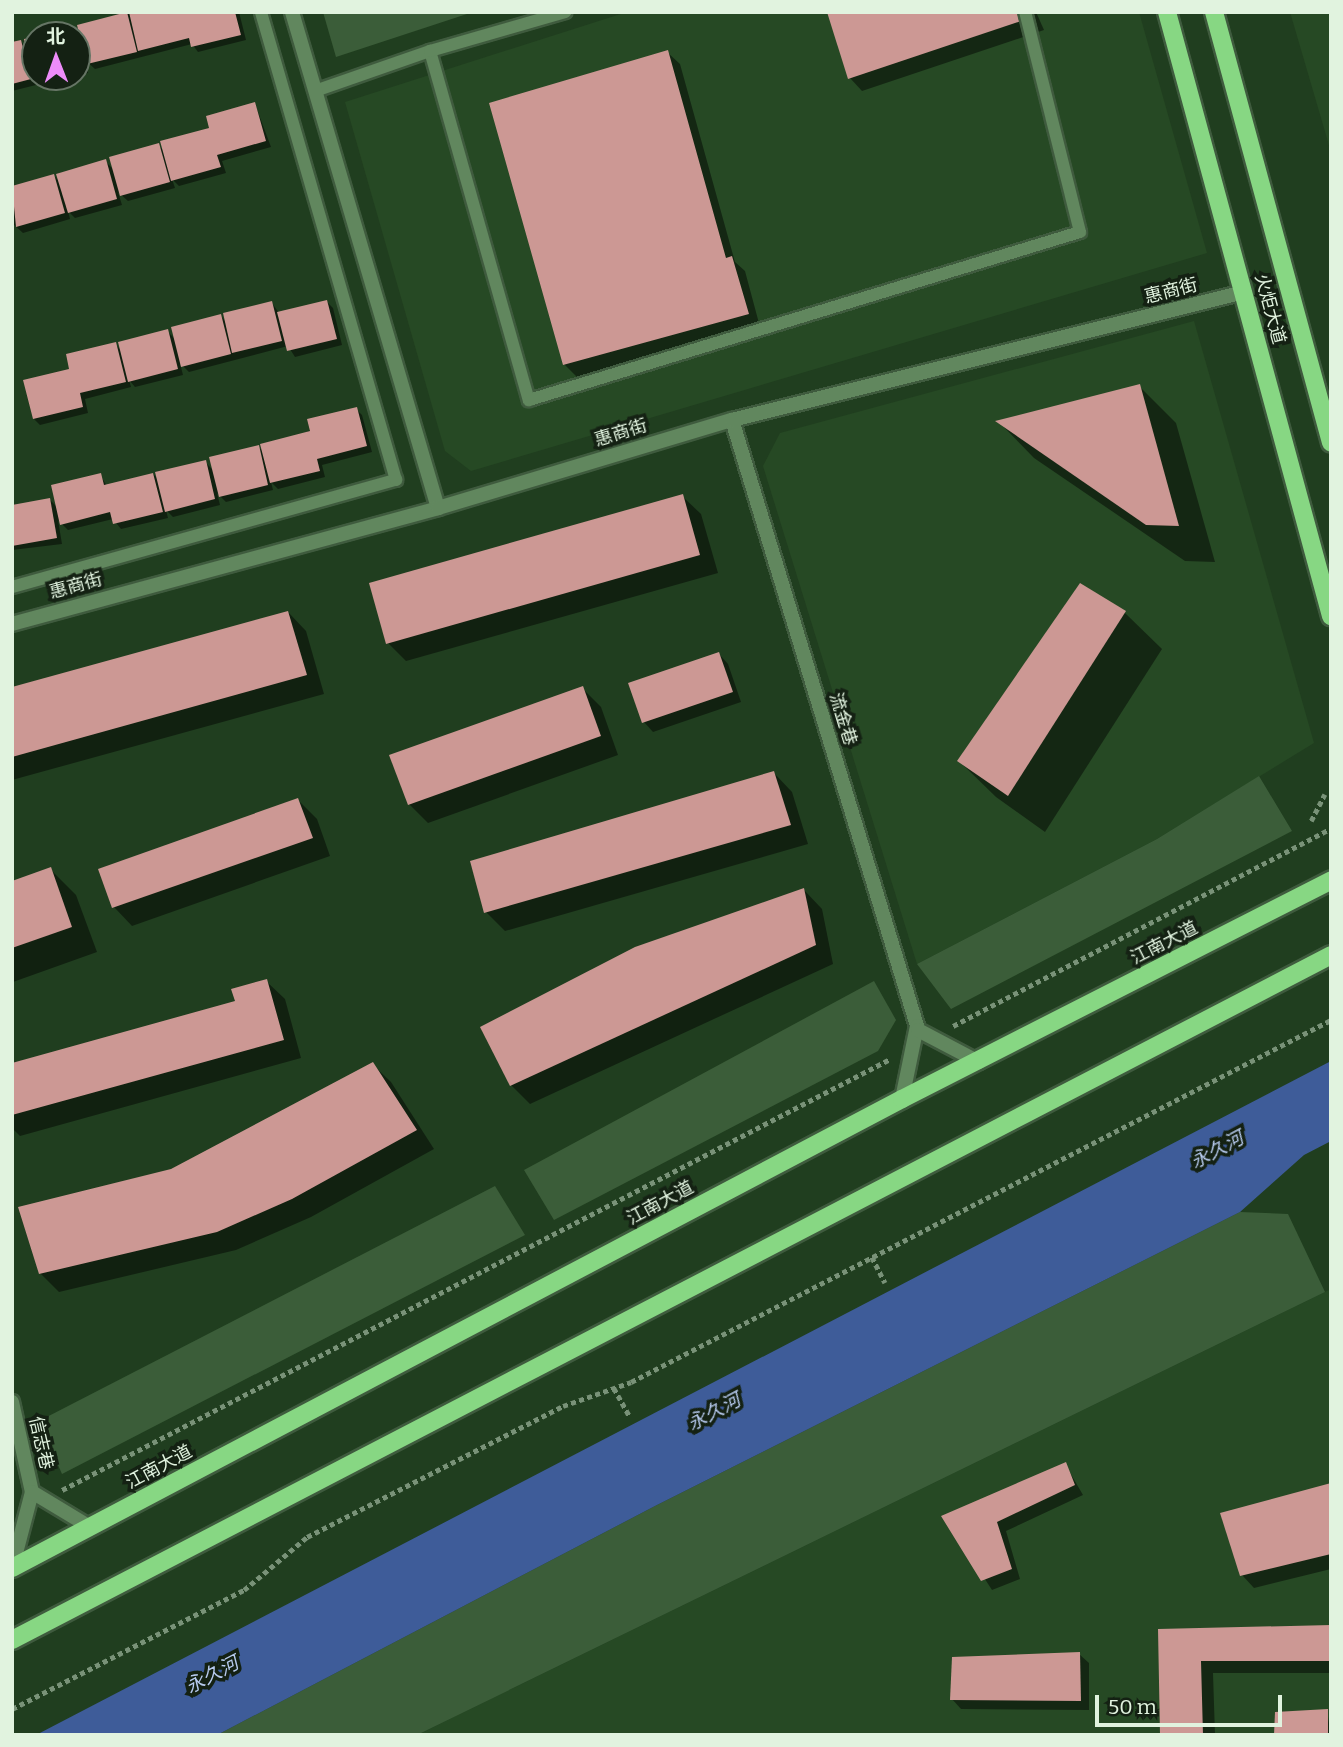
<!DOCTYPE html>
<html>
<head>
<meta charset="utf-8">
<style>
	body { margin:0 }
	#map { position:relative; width:1343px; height:1747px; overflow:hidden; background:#203e1f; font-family:Bitter,"Noto Sans SC",serif }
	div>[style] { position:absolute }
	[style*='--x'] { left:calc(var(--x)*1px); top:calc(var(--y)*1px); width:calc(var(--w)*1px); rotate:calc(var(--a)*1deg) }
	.built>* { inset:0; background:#264924 }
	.green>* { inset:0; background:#3b5d39 }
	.water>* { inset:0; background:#3e5c99 }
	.shadow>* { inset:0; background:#0007 }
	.building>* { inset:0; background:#cc9894 }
	.path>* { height:4.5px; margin-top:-2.25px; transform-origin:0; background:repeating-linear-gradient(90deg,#799278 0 5px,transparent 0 8.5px) }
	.roads { filter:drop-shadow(2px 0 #3f5b3e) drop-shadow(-2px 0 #3f5b3e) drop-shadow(0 2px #3f5b3e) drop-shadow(0 -2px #3f5b3e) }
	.service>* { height:12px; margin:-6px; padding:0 6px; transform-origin:6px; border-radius:6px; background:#61875e }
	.minor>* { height:14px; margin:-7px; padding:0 7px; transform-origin:7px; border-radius:7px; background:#61875e }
	.primary>* { height:18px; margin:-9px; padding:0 9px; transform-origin:9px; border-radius:9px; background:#87d783 }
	span { translate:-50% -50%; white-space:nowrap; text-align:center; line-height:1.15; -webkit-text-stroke:7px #142113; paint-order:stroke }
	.street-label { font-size:18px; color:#e1f3df }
	.water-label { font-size:19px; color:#b7caee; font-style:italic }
	.frame { position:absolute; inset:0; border:14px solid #e1f3df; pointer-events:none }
	.north { position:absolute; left:21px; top:21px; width:70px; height:70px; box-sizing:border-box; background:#142113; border:2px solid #667565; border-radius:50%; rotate:359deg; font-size:19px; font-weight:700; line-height:28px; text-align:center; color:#e1f3df }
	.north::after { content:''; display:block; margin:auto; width:24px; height:32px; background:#ed8cf9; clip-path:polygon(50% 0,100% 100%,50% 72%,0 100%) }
	.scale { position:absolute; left:1095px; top:1695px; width:187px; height:32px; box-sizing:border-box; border:4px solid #e1f3df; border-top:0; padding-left:9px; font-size:21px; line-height:24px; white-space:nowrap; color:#e1f3df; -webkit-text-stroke:5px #142113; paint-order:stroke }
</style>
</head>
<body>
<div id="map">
	<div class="built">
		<i style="clip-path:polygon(627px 12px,1139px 12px,1207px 253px,471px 471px,445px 451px,345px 102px)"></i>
		<i style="clip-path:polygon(1290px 12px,1331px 12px,1331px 152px)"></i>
		<i style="clip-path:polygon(1194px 321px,1314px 743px,1157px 839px,917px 964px,763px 466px,780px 433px)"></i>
		<i style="clip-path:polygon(1331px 1289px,1331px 1735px,417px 1735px)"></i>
	</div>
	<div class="green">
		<i style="clip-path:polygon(323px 12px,473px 12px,336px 57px)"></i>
		<i style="clip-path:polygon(1259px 776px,1292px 831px,951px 1009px,917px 964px,1157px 839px)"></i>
		<i style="clip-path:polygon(874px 981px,896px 1020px,878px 1051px,554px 1220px,524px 1170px)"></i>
		<i style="clip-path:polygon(495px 1186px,525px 1235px,62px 1474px,39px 1421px)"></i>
		<i style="clip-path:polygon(1240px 1212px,1288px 1214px,1325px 1292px,417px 1735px,217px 1735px,655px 1506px)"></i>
	</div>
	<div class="water">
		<i style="clip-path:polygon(1331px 1061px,1331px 1141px,1304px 1155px,1240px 1212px,655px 1506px,217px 1735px,36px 1735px)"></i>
	</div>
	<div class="shadow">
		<i style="clip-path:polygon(131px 12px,239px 12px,246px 40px,198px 52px,192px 44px,95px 69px,85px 60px,88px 73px,77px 75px,77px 35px,49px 35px,73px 29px,82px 38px,79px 26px)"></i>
		<i style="clip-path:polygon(829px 12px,1036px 12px,1044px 30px,862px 91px,850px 78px)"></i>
		<i style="clip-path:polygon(35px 38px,35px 77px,70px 77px,41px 84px,34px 77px,36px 85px,12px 91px,12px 44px,21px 42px,28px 49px)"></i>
		<i style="clip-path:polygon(667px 52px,680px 64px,735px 262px,745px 271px,760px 327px,577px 377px,564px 364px)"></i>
		<i style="clip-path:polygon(255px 104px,271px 147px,222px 161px,226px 173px,179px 186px,172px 179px,175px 188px,128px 201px,118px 192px,122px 205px,75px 218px,68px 211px,70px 219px,23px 233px,12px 223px,12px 188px,54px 176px,61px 183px,105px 161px,115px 171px,158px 145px,164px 151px)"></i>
		<i style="clip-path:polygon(327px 302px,333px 308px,342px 345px,295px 357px,288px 346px,189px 372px,180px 363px,183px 375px,135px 387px,129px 380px,131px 387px,85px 399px,88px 413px,40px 425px,34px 419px,71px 370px,115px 344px,122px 351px,167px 331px,176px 340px,221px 316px,226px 322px,272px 303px,279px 313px)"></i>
		<i style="clip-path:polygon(1139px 386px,1176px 423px,1215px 562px,1185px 561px,1034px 458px,999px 422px)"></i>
		<i style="clip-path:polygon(356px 409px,362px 415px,372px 452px,322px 465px,325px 477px,278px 489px,271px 482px,273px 490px,226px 502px,217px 493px,220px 505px,173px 517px,166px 510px,168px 518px,121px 529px,113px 519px,68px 530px,58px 520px,62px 544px,12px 550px,12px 506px,50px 500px,58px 508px,100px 475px,107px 486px,153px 474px,160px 481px,205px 462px,214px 471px,258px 447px,264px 452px)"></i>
		<i style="clip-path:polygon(682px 496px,701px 514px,718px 573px,406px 661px,388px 643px)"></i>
		<i style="clip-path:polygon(1080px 586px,1125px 613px,1162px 649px,1045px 832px,996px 797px,959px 761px)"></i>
		<i style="clip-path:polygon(288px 612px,306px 631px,324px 694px,12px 780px,12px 689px)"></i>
		<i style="clip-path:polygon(719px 654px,728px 664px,741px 702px,653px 732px,644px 722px)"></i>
		<i style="clip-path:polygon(582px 688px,601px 707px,618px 755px,428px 823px,409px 804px)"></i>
		<i style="clip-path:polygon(774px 773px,792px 792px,808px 844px,505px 931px,486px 912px)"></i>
		<i style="clip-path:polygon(298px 800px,317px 819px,330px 856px,132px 926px,114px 907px)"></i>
		<i style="clip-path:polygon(50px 869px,76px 895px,97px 952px,13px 982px,12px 883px)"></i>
		<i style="clip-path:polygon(804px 890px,822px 909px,833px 964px,530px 1104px,511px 1085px)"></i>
		<i style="clip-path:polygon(266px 981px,285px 999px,301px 1058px,20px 1136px,12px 1128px,12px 1065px,237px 1002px)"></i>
		<i style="clip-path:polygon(372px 1064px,391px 1082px,434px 1149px,311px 1217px,236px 1250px,59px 1292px,40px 1273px,172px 1170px)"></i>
		<i style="clip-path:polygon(1065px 1464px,1083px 1495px,1006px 1531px,1020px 1579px,992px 1590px,944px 1516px)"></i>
		<i style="clip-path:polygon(1331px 1485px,1331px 1569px,1254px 1588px,1242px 1575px)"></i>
		<i style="clip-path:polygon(1331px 1626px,1331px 1673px,1213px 1673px,1215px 1735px,1161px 1735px,1160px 1631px)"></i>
		<i style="clip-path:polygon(1079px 1654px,1089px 1663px,1089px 1710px,961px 1709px,952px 1699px)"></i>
		<i style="clip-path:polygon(1327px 1711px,1331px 1735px,1276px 1735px)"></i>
	</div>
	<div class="building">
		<i style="clip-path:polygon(127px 12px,137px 52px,87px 64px,77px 25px)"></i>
		<i style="clip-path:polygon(129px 12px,235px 12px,241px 35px,191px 47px,189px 38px,138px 51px)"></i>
		<i style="clip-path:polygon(827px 12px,1031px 12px,1033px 17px,848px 79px)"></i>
		<i style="clip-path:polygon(74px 27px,76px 35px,45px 35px,45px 34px)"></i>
		<i style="clip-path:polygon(35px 37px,35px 81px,34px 81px,24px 39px)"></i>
		<i style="clip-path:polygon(21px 40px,31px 79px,12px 84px,12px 42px)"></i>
		<i style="clip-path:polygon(668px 50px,726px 258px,732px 256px,749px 314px,563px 365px,489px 103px)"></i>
		<i style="clip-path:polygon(255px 102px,266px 141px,217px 155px,221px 167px,171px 181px,160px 141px,209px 128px,206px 116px)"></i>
		<i style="clip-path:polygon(159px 143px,170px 182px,120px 196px,109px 157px)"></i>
		<i style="clip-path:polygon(106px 159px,117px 199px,68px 213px,56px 174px)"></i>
		<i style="clip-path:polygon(54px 174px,65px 213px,16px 227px,12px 186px)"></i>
		<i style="clip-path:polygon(327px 300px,337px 339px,287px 351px,277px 312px)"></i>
		<i style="clip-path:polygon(272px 301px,282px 341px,232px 353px,223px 313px)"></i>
		<i style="clip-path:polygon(221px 314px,231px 354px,181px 367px,171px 327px)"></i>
		<i style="clip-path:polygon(168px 329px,178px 369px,128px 382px,118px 342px)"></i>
		<i style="clip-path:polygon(116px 342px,126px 382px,80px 393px,83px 407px,33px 419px,23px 380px,69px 369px,66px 354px)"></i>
		<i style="clip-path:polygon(1140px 384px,1179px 526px,1146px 525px,995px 421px)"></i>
		<i style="clip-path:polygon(357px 407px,367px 446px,317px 459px,320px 471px,270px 483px,260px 444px,310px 431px,307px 419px)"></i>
		<i style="clip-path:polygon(259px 445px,268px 485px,219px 497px,209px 457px)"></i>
		<i style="clip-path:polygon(206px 460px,215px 499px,165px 512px,155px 472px)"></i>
		<i style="clip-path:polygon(101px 473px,104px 485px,153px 473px,163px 512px,113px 524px,110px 512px,60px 525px,51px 485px)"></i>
		<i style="clip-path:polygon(683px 494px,700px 555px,386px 644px,369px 583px)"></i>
		<i style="clip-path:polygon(50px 498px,57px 538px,12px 546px,12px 505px)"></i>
		<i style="clip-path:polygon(1080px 583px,1126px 611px,1008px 796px,957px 761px)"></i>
		<i style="clip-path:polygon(288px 611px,307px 675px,12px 757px,12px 687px)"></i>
		<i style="clip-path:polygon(719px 652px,733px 692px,642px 723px,628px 683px)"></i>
		<i style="clip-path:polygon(583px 686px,601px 736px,408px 805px,389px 755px)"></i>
		<i style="clip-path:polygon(774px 771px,791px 825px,484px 913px,470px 861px)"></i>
		<i style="clip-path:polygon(298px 798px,313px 838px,112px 908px,98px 869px)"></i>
		<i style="clip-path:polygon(51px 867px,72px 927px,12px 948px,12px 881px)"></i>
		<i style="clip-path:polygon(804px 888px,816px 945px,510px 1086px,480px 1027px,635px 947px)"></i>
		<i style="clip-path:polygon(267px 979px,284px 1040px,12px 1115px,12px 1063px,235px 1001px,231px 989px)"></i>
		<i style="clip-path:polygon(373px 1062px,417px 1130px,292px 1199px,217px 1232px,39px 1274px,18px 1207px,171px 1169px)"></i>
		<i style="clip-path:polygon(1066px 1462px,1075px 1485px,997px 1522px,1012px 1569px,981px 1581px,941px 1516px)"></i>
		<i style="clip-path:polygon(1331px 1483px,1331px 1554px,1240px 1576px,1220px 1513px)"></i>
		<i style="clip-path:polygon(1331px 1625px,1331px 1661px,1201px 1661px,1203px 1735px,1160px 1735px,1158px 1629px)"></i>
		<i style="clip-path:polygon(1080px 1652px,1081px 1701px,950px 1700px,952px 1657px)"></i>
		<i style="clip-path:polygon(1328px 1709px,1328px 1735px,1274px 1735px,1275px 1712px)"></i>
	</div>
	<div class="path">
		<i style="--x:1311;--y:821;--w:30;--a:-63"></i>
		<i style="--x:953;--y:1026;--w:427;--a:-27.6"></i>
		<i style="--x:872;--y:1257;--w:29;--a:63"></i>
		<i style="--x:614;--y:1388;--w:31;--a:61"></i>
		<i style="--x:62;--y:1490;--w:933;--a:-27.5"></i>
		<i style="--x:12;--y:1709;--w:261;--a:-27.2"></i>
		<i style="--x:244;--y:1590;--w:82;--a:-40.1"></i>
		<i style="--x:307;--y:1537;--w:288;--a:-27.1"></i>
		<i style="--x:563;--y:1406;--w:72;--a:-19.4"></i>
		<i style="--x:631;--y:1382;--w:788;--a:-27.35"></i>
	</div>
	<div class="roads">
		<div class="service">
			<i style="--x:430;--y:51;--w:363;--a:74.2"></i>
			<i style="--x:529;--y:400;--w:576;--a:-16.96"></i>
			<i style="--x:1080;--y:232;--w:227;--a:-104"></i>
			<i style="--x:315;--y:91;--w:122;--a:-19.2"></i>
			<i style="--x:430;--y:51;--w:141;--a:-16.1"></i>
			<i style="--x:12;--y:587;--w:399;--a:-15.6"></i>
			<i style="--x:396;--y:480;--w:487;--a:-106.1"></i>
		</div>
		<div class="minor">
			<i style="--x:292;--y:12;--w:517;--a:73.6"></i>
			<i style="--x:732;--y:420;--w:634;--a:73.02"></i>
			<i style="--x:917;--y:1026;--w:75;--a:101.6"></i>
			<i style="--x:12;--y:624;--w:442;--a:-15.2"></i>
			<i style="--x:438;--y:508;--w:307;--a:-16.7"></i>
			<i style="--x:732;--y:420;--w:528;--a:-14.04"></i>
			<i style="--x:918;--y:1030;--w:69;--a:27.7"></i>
			<i style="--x:12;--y:1402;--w:92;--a:77.5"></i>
			<i style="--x:32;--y:1492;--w:79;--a:104.7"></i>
			<i style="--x:32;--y:1492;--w:68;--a:31.1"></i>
		</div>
		<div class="primary">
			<i style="--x:1167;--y:12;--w:626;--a:74.81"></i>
			<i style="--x:1214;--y:12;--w:446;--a:74.8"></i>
			<i style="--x:12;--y:1568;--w:1006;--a:-27.79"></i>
			<i style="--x:902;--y:1099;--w:482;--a:-27"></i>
			<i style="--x:12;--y:1640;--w:1486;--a:-27.44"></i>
		</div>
	</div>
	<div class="street-label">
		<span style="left:1171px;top:291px;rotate:-14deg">惠商街</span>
		<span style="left:1270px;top:309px;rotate:75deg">火炬大道</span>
		<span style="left:621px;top:433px;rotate:-17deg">惠商街</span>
		<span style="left:76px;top:586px;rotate:-15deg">惠商街</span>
		<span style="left:843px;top:719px;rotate:73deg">流金巷</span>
		<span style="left:1164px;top:943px;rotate:-27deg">江南大道</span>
		<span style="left:660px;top:1203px;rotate:-28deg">江南大道</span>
		<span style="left:41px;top:1443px;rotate:77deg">信志巷</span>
		<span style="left:159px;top:1467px;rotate:-28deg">江南大道</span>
	</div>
	<div class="water-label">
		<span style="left:1217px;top:1150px;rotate:-28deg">永久河</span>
		<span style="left:714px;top:1412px;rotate:-28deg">永久河</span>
		<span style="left:212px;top:1675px;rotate:-28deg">永久河</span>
	</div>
	<div class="frame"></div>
	<div class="north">北</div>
	<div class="scale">50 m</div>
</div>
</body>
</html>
